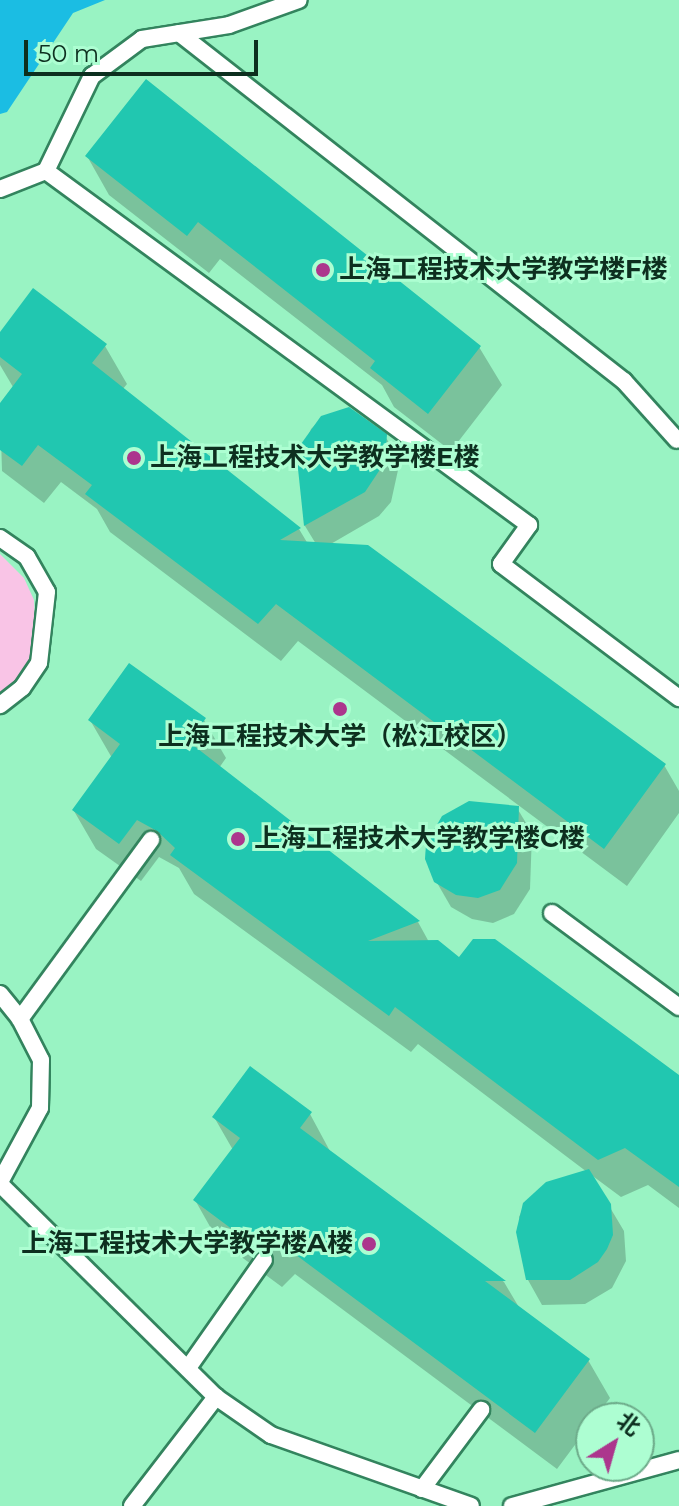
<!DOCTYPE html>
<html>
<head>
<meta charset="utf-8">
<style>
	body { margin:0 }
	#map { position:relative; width:679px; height:1506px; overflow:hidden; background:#adfed2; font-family:Montserrat,"Noto Sans SC",sans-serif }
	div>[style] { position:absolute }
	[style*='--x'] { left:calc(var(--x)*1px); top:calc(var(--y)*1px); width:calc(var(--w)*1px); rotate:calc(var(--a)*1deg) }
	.built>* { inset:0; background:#99f3c3 }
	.green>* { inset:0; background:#f9c4e6 }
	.water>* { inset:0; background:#1bbde3 }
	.shadow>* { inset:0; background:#0003 }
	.building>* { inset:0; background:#21c7b0 }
	.roads { filter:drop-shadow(2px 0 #33845e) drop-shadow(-2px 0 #33845e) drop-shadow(0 2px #33845e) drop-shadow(0 -2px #33845e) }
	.lane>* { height:16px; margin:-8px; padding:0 8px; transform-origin:8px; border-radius:8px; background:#fff }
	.dots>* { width:22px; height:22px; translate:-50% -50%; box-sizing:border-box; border:4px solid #adfed2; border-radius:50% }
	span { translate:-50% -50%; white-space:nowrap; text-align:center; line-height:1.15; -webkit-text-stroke:6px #adfed2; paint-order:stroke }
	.poi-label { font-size:26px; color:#0d2f1f; font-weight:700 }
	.left { translate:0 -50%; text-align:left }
	.right { translate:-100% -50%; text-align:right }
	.north { position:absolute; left:575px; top:1402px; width:80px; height:80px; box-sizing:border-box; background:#adfed2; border:2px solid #6dab8a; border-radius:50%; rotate:37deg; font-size:22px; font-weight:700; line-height:32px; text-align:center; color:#0d2f1f }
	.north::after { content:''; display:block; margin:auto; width:28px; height:36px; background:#ac368d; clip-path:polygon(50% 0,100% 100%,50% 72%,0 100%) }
	.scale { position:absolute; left:24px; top:40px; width:234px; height:36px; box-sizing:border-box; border:4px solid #0d2f1f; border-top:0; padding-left:10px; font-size:24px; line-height:28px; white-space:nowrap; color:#0d2f1f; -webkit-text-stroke:6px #adfed2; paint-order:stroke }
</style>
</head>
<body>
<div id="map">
	<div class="built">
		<i style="clip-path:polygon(evenodd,0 0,679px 0,679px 1506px,0 1506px,0 0,591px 1418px,639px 1418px,639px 1466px,591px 1466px,591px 1418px)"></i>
	</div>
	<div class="green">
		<i style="clip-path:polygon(0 554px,24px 578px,34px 600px,35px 625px,46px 632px,39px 663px,0 705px)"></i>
	</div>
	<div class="water">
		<i style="clip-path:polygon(0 0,105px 0,73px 13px,7px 112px,0 114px)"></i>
	</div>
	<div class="shadow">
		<i style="clip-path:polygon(87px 156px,479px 347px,502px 385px,451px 451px,394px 407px,382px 385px,220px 259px,209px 273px,109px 195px)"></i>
		<i style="clip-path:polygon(0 336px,105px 346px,127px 384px,122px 390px,299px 529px,308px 544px,316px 544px,305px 526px,299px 460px,311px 429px,322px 418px,385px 436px,400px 461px,391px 502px,379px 516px,329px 545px,664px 765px,679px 791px,679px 813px,627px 886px,298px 641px,281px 661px,110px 532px,97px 509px,61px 482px,44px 503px,2px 471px,0 406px,13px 387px,0 365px)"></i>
		<i style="clip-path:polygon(90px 720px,204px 720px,226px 758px,219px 768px,418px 922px,429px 942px,679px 1077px,679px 1208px,648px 1185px,621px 1197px,590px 1174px,624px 1231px,626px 1261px,612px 1288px,585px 1304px,542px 1305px,528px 1280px,519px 1217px,525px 1204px,587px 1172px,418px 1044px,411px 1052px,194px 894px,179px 868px,159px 857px,141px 881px,96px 849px,74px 811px,112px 758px)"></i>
		<i style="clip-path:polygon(517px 808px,532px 833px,530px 889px,514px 914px,493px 923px,472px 919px,451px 907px,436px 881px,427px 859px,434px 830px,443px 817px)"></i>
		<i style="clip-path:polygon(310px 1114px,331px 1153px,504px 1282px,520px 1309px,588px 1360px,610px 1398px,557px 1469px,295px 1274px,282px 1287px,217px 1239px,195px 1200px,233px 1150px,214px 1117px)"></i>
	</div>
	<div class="building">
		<i style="clip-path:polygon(146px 79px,481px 346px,428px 414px,370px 368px,375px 361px,198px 222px,187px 236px,85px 156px)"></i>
		<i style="clip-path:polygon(33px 288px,107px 344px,92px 363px,301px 528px,280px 540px,368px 545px,666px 764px,604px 849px,276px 604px,258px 624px,85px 494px,92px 485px,38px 445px,22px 466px,0 450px,0 403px,22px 374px,0 357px,0 332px)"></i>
		<i style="clip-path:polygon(349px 407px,387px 434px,385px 462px,365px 492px,304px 526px,297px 459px,301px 444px,321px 416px)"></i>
		<i style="clip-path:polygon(129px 663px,206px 718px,189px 742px,420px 921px,368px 941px,438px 940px,459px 957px,473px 939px,495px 939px,679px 1075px,679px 1187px,625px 1148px,598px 1160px,395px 1007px,389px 1016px,170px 855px,175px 848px,157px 831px,137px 820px,119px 844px,72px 810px,120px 744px,88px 720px)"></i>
		<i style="clip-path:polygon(469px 801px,519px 806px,517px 863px,500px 890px,478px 898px,456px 895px,434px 882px,425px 859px,426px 844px,442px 816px)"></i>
		<i style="clip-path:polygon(250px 1066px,312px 1112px,300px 1128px,506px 1281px,485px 1281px,590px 1359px,535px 1433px,272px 1237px,260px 1250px,193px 1200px,240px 1138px,212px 1117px)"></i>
		<i style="clip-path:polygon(589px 1169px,611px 1204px,613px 1235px,607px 1249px,598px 1262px,570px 1280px,526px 1280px,516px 1232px,523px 1203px,546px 1182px)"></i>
	</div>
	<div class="roads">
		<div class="lane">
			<i style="--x:179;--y:33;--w:565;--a:38.03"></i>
			<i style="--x:624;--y:381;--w:79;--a:48.1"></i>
			<i style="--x:46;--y:171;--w:599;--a:36.24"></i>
			<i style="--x:529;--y:525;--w:48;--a:125.7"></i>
			<i style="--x:501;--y:564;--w:223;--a:37"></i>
			<i style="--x:0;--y:189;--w:49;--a:-21.4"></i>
			<i style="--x:46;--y:171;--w:106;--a:-64.2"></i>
			<i style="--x:92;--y:76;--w:62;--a:-36.5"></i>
			<i style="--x:142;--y:39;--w:88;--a:-9.1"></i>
			<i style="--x:229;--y:25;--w:74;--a:-19.7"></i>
			<i style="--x:0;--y:538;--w:33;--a:35"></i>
			<i style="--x:27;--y:557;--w:40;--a:60.3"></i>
			<i style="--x:47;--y:592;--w:71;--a:96.4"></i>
			<i style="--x:39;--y:663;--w:30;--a:124"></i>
			<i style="--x:22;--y:688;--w:28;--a:142"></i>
			<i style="--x:552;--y:913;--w:158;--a:36.5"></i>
			<i style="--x:0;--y:994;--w:32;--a:51"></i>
			<i style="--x:20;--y:1019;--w:46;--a:62.9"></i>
			<i style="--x:41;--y:1060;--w:48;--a:91.2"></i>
			<i style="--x:40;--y:1108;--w:84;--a:118.4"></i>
			<i style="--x:20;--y:1019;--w:222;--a:-53.8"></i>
			<i style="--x:0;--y:1184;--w:303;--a:44.6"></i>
			<i style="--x:216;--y:1397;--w:67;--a:34.6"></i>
			<i style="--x:271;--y:1435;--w:212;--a:19.5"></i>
			<i style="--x:188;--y:1368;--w:132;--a:-54.9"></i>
			<i style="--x:422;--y:1489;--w:99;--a:-53.2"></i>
			<i style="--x:132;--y:1506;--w:138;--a:-52.4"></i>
			<i style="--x:512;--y:1506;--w:173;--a:-15.4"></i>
		</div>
	</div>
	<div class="dots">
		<i style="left:323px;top:270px;background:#ac368d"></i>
		<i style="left:134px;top:458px;background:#ac368d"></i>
		<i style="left:340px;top:709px;background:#ac368d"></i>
		<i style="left:238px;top:839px;background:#ac368d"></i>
		<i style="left:369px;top:1244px;background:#ac368d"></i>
	</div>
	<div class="poi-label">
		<span class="left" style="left:339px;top:270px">上海工程技术大学教学楼F楼</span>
		<span class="left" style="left:150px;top:458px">上海工程技术大学教学楼E楼</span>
		<span style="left:340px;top:737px">上海工程技术大学（松江校区）</span>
		<span class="left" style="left:254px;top:839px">上海工程技术大学教学楼C楼</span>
		<span class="right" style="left:353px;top:1244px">上海工程技术大学教学楼A楼</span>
	</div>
	<div class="north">北</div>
	<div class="scale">50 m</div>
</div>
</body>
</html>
